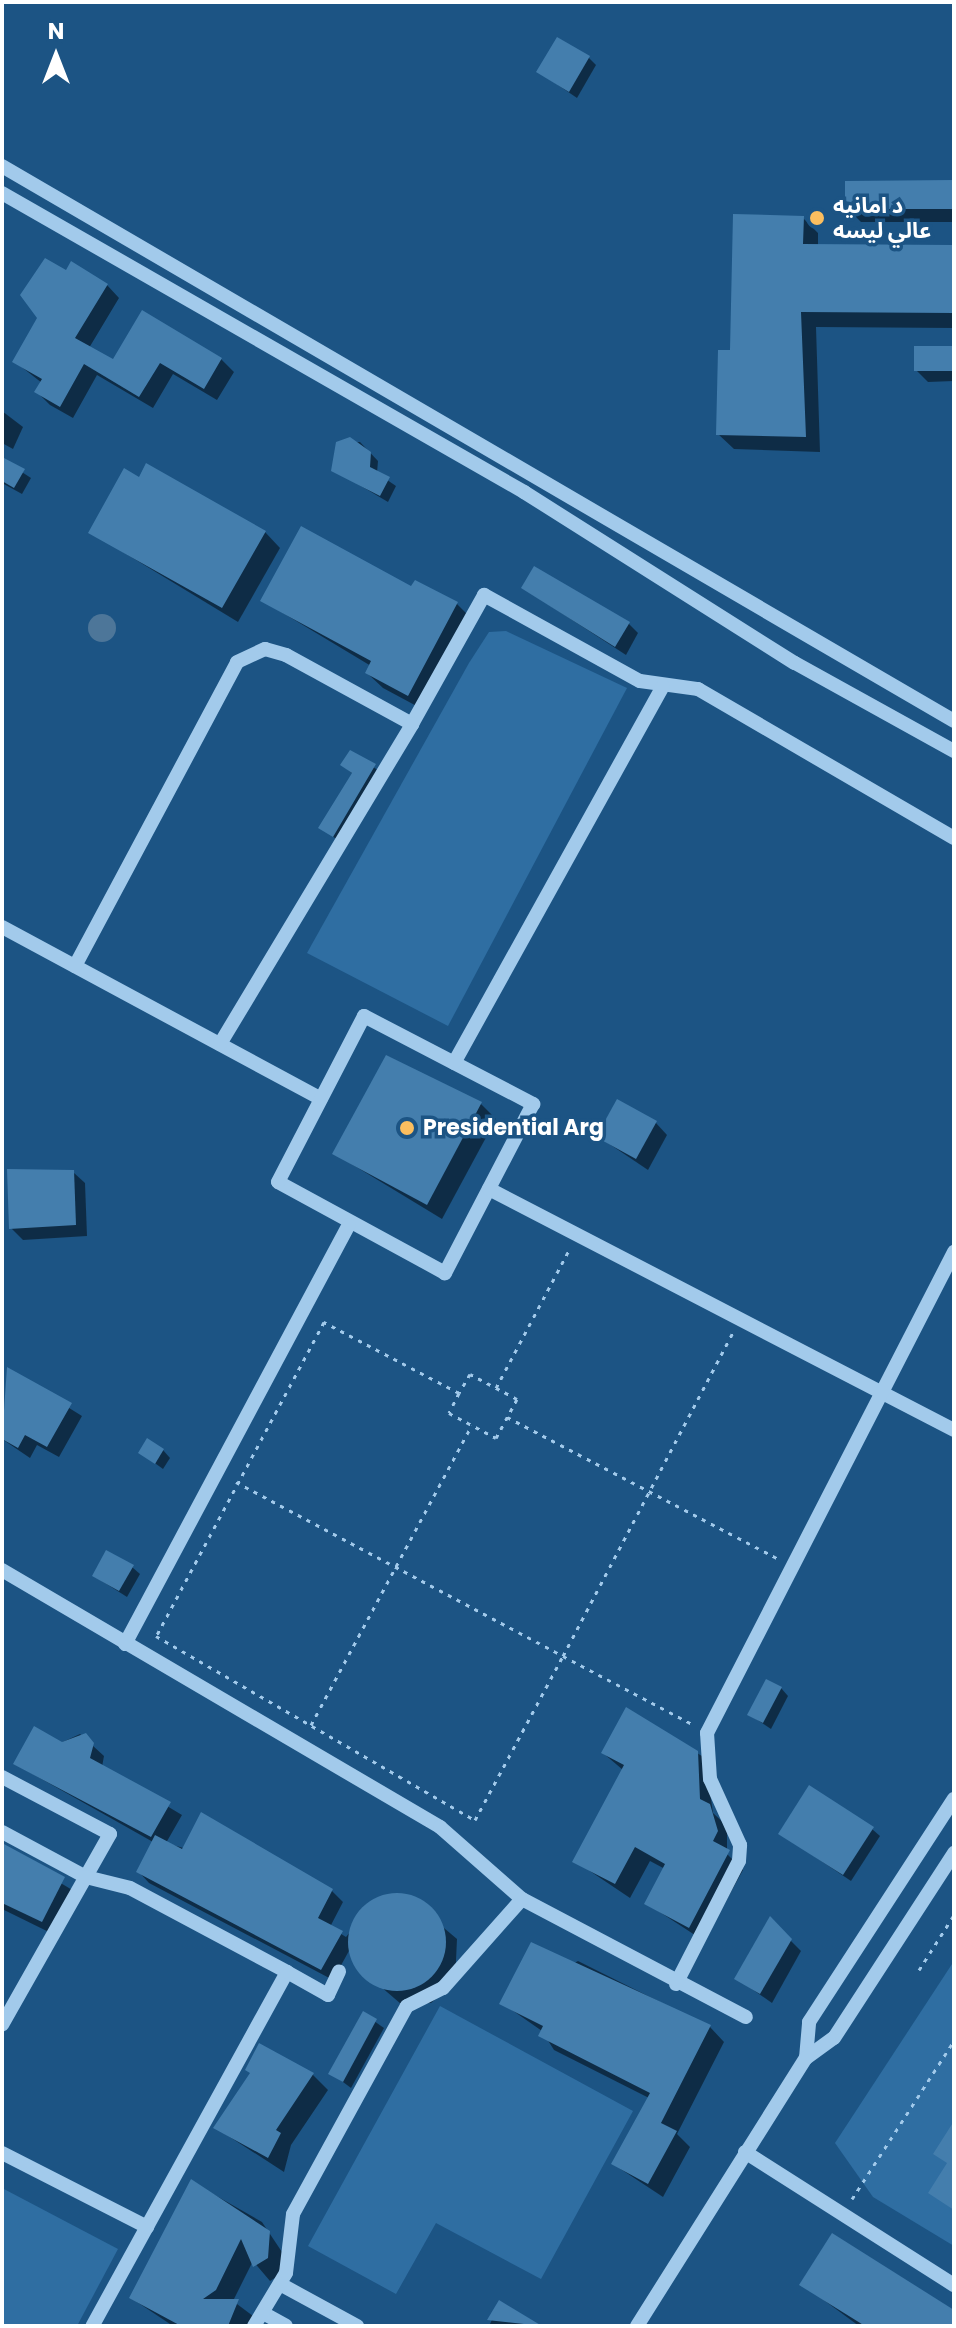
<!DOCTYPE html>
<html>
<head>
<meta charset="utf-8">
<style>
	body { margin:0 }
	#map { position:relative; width:956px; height:2328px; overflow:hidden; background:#1c5484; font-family:Poppins,"Noto Sans Arabic",sans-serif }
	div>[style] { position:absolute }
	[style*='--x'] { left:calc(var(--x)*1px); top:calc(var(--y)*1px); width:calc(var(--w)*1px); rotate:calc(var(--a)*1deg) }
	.green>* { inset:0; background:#2f6ea2 }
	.water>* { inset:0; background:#4d7699 }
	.round { border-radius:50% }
	.shadow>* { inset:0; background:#0007 }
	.building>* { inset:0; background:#447ead }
	.path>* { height:3px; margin-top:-1.5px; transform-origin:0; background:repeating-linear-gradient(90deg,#a2caeb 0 4px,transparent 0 10px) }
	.minor>* { height:14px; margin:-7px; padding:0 7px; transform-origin:7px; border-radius:7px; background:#a2caeb }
	.dots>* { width:22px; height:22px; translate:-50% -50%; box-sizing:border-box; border:4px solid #1c5484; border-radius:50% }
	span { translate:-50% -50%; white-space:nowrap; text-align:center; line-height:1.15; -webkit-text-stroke:7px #1c5484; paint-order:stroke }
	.poi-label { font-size:22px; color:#fff; font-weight:700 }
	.left { translate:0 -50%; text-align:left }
	.frame { position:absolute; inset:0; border:4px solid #fff; pointer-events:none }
	.north { position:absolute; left:16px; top:16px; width:80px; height:80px; -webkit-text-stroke:6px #1c5484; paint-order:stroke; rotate:0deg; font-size:22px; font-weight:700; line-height:32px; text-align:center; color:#fff }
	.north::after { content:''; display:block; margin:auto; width:28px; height:36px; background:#fff; clip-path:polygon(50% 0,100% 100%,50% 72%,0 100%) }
</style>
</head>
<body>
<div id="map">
	<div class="green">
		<i style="clip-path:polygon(506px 631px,627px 688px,448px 1026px,307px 953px,469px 663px,489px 632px)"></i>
		<i style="clip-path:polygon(954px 1961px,954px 2246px,873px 2197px,835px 2143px)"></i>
		<i style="clip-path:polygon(440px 2006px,633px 2111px,541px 2279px,436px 2223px,396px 2294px,308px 2246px)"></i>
		<i style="clip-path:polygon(2px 2188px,118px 2249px,77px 2326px,2px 2326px)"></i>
	</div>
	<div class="water">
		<i class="round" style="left:88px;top:614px;width:28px;height:28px"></i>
	</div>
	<div class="shadow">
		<i style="clip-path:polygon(589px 58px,596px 65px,577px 98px,539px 72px)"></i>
		<i style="clip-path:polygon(954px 182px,954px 222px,861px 222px,847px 208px)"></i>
		<i style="clip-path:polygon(803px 218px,818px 233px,818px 246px,954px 247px,954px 328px,816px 327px,820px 452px,734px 449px,718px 434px)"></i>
		<i style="clip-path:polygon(66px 273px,107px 285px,119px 298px,89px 348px,113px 362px,221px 359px,234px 372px,217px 400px,173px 374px,153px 408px,97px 375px,73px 418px,50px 405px,37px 392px,42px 383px,14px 361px)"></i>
		<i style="clip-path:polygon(954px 348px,954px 381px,928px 382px,916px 370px)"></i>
		<i style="clip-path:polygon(2px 411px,23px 427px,13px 449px,2px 443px)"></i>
		<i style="clip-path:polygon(360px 442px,378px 461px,377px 473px,396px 486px,388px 502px,334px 470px,338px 444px)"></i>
		<i style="clip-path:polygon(2px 459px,31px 478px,22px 494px,2px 483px)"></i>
		<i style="clip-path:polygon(90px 532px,265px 532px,280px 548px,238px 622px)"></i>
		<i style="clip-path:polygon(523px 588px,628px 623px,638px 633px,626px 655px)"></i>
		<i style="clip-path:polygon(263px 601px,457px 604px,472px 619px,424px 710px,383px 688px,367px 673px,371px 666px)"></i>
		<i style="clip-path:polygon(351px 752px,382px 773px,340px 842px,321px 827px,353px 774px,342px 765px)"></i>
		<i style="clip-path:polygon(481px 1104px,496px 1119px,442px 1219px,335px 1154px)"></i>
		<i style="clip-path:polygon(656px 1123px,667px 1135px,648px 1170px,599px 1137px)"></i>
		<i style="clip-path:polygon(73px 1172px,85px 1183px,87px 1236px,23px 1240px,11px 1228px)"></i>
		<i style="clip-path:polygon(8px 1370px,82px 1416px,59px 1457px,37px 1445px,30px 1458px,2px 1439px)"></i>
		<i style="clip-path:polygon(163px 1450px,170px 1458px,163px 1469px,141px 1453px)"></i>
		<i style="clip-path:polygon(132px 1567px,140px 1574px,127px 1597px,94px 1576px)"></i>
		<i style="clip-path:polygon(781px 1688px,788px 1696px,771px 1729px,750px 1715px)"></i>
		<i style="clip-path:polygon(627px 1709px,705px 1758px,713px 1813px,727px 1826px,727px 1854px,743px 1870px,704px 1941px,646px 1903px,665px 1869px,650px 1861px,630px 1898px,575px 1861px,623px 1770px,603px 1753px)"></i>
		<i style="clip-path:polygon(80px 1734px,104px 1756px,102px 1767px,182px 1815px,166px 1843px,332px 1891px,343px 1902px,330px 1927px,346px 1937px,375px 1901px,405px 1895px,457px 1939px,455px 1983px,431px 2003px,401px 2004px,359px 1968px,350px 1949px,333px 1980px,149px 1883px,138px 1871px,153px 1842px,15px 1764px)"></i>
		<i style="clip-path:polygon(872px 1829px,880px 1836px,851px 1881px,781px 1834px)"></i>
		<i style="clip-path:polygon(2px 1848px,79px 1894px,57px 1936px,2px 1909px)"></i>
		<i style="clip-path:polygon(770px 1920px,801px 1951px,772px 2003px,736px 1978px)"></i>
		<i style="clip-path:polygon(578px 1961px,710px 2027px,724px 2042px,677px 2134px,690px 2147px,663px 2197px,613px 2164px,649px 2098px,554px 2050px,542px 2031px,502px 2003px)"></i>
		<i style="clip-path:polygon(364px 2014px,384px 2028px,351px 2088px,331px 2073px)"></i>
		<i style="clip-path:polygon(312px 2074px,328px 2090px,291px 2145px,284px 2172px,216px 2128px)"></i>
		<i style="clip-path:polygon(192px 2182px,262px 2222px,286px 2258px,283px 2273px,270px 2281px,253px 2261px,233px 2301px,253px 2316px,249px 2326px,173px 2326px,131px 2298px)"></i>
		<i style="clip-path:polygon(802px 2284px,954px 2313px,954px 2326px,859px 2326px)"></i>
		<i style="clip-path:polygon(500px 2303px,538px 2326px,489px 2326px)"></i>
	</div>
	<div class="building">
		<i style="clip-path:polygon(557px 37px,590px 56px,569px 92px,536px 72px)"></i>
		<i style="clip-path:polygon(954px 180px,954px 209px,845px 209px,845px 181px)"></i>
		<i style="clip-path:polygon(733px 214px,804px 216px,803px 244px,954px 245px,954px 313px,801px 312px,806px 437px,716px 435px,718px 350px,730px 350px)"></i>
		<i style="clip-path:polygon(45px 258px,66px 270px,71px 261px,108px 284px,75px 338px,113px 359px,142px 310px,222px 358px,204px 389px,160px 363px,139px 397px,84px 364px,60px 407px,34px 392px,42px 379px,12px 362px,37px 318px,20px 295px)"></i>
		<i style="clip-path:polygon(914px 346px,954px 346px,954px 371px,914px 371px)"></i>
		<i style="clip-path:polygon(350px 437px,371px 452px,370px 467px,390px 477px,380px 496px,331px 471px,336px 442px)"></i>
		<i style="clip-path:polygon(2px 457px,25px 469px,14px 488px,2px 481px)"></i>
		<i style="clip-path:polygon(146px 463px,266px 531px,222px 608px,88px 533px,124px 468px,139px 477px)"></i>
		<i style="clip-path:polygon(301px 526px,411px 586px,415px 580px,458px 602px,408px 696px,365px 673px,371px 661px,260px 601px)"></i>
		<i style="clip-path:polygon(534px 566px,630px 622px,615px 647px,521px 588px)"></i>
		<i style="clip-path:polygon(350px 750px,376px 764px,333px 837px,318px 828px,352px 773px,340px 765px)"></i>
		<i style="clip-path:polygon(386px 1055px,482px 1102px,427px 1205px,332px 1154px)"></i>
		<i style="clip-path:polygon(617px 1099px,657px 1121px,636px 1159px,596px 1137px)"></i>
		<i style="clip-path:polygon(7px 1169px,74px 1170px,76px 1225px,9px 1229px)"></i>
		<i style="clip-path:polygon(7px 1367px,72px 1403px,47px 1447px,25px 1435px,18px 1448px,2px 1439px)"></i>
		<i style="clip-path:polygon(147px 1438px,164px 1449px,155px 1464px,138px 1453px)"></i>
		<i style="clip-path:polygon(106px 1550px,134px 1565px,119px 1591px,92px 1576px)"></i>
		<i style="clip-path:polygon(766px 1679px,782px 1687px,763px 1723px,747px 1715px)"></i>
		<i style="clip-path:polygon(626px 1707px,698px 1751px,700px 1799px,710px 1804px,718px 1831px,713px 1841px,730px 1850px,689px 1928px,644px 1904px,665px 1864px,635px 1847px,615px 1884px,572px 1862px,624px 1765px,601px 1753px)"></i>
		<i style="clip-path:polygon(34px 1726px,62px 1742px,86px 1733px,94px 1743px,90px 1758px,171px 1802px,151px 1837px,13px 1764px)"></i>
		<i style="clip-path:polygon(809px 1785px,874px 1827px,843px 1875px,778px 1834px)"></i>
		<i style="clip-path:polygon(201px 1812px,333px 1889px,318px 1918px,343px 1931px,321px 1970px,136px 1872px,155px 1835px,182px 1849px)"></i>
		<i style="clip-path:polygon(2px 1843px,65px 1877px,42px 1922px,2px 1903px)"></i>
		<i class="round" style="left:348px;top:1893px;width:98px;height:98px"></i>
		<i style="clip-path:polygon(770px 1916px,792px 1939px,760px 1994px,734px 1979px)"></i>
		<i style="clip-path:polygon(531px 1942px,711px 2025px,661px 2123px,677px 2131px,648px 2184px,611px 2164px,650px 2093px,538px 2036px,543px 2026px,499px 2004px)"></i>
		<i style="clip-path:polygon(363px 2011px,377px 2019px,343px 2082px,328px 2074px)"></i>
		<i style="clip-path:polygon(259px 2043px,314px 2073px,276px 2130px,281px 2133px,268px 2158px,213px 2128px,250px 2073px,245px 2070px)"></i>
		<i style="clip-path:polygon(954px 2121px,954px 2210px,928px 2193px,947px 2163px,933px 2154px)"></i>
		<i style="clip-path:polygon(191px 2179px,270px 2231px,268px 2258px,253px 2267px,241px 2239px,216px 2290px,203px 2299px,239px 2299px,228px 2326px,181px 2326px,129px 2298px)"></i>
		<i style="clip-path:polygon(832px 2233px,954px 2310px,954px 2326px,865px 2326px,799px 2285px)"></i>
		<i style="clip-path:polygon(499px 2300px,542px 2326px,487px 2320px)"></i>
	</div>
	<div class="path">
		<i style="--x:496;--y:1388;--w:156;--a:-62.1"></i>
		<i style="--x:459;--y:1393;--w:22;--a:117"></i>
		<i style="--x:449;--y:1413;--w:53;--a:28"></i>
		<i style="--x:496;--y:1438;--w:44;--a:-61.7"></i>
		<i style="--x:517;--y:1399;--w:53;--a:-152"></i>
		<i style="--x:470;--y:1374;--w:22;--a:120"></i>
		<i style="--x:459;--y:1393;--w:153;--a:-152.3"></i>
		<i style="--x:324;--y:1322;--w:356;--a:118.1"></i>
		<i style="--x:156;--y:1636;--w:368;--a:30"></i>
		<i style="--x:475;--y:1820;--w:186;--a:-61.8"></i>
		<i style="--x:563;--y:1656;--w:148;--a:27.8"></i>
		<i style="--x:507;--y:1417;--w:307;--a:27.6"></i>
		<i style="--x:236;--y:1482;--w:370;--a:28"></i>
		<i style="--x:563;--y:1656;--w:366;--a:-62.3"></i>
		<i style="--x:311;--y:1725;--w:340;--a:-61.8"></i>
		<i style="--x:919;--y:1970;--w:65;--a:-57.5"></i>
		<i style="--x:852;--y:2199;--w:188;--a:-57.2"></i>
	</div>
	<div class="minor">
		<i style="--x:2;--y:166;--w:1102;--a:30.24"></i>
		<i style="--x:2;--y:193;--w:602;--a:29.8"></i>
		<i style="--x:524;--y:492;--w:320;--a:32.3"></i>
		<i style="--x:795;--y:663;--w:182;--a:29"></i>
		<i style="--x:2;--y:927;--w:362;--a:28.3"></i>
		<i style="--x:75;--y:966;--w:344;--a:-61.9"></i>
		<i style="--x:237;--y:662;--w:31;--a:-25"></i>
		<i style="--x:265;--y:649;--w:22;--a:16"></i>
		<i style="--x:286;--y:655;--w:144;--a:28.7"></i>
		<i style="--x:412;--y:724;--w:148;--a:-60.8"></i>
		<i style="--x:484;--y:595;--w:178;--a:28.9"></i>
		<i style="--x:640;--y:681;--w:59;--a:7.9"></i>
		<i style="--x:698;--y:689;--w:296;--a:30.2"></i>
		<i style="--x:364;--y:1016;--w:191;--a:27.5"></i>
		<i style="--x:533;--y:1104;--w:191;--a:117.5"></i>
		<i style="--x:445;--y:1273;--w:190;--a:-151.4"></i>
		<i style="--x:278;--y:1182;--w:187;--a:-62.6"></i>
		<i style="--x:220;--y:1044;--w:373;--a:-59"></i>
		<i style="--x:454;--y:1063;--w:431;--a:-61"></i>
		<i style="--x:489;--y:1189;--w:524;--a:27.4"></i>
		<i style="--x:2;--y:1570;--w:508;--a:30.4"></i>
		<i style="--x:440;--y:1827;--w:109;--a:41.3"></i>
		<i style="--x:522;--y:1899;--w:253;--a:27.8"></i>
		<i style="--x:125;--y:1644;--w:475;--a:-61.9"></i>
		<i style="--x:2;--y:1777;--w:122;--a:27.8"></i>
		<i style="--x:110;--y:1834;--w:219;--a:119.5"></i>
		<i style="--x:2;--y:1832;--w:95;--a:28.2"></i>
		<i style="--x:86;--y:1877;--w:45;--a:14"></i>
		<i style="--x:130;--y:1888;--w:178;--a:28.1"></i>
		<i style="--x:287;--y:1972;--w:404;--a:118.8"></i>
		<i style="--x:287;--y:1972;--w:47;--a:29.3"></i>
		<i style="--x:328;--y:1995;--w:26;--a:-65"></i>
		<i style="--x:676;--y:1984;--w:138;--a:-62.9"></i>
		<i style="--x:739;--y:1861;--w:16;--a:-86"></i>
		<i style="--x:740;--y:1845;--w:72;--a:-114.4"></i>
		<i style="--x:710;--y:1779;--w:46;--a:-93.7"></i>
		<i style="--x:707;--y:1733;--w:541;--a:-62.82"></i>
		<i style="--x:806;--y:2058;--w:36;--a:-85"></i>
		<i style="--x:809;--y:2022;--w:266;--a:-57"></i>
		<i style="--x:745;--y:2152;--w:248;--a:32.5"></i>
		<i style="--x:2;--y:2153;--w:163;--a:27"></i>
		<i style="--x:280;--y:2284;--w:88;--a:28.6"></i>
		<i style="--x:263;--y:2313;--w:26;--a:29"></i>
		<i style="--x:254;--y:2326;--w:62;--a:-58.9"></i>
		<i style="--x:286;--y:2273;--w:59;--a:-83.2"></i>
		<i style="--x:293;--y:2214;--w:237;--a:-61.3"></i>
		<i style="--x:407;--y:2006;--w:40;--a:-26.6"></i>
		<i style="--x:443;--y:1988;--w:119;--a:-48.4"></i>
		<i style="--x:637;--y:2326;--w:317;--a:-57.8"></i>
		<i style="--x:806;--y:2058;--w:34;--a:-36"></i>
		<i style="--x:834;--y:2038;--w:221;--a:-57"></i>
	</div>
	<div class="dots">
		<i style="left:817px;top:218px;background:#fbbe5f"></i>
		<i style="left:407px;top:1128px;background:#fbbe5f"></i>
	</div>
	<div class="poi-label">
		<span class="left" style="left:833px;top:218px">د امانیه<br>عالي لیسه</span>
		<span class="left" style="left:423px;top:1128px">Presidential Arg</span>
	</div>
	<div class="frame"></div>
	<div class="north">N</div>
</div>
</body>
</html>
